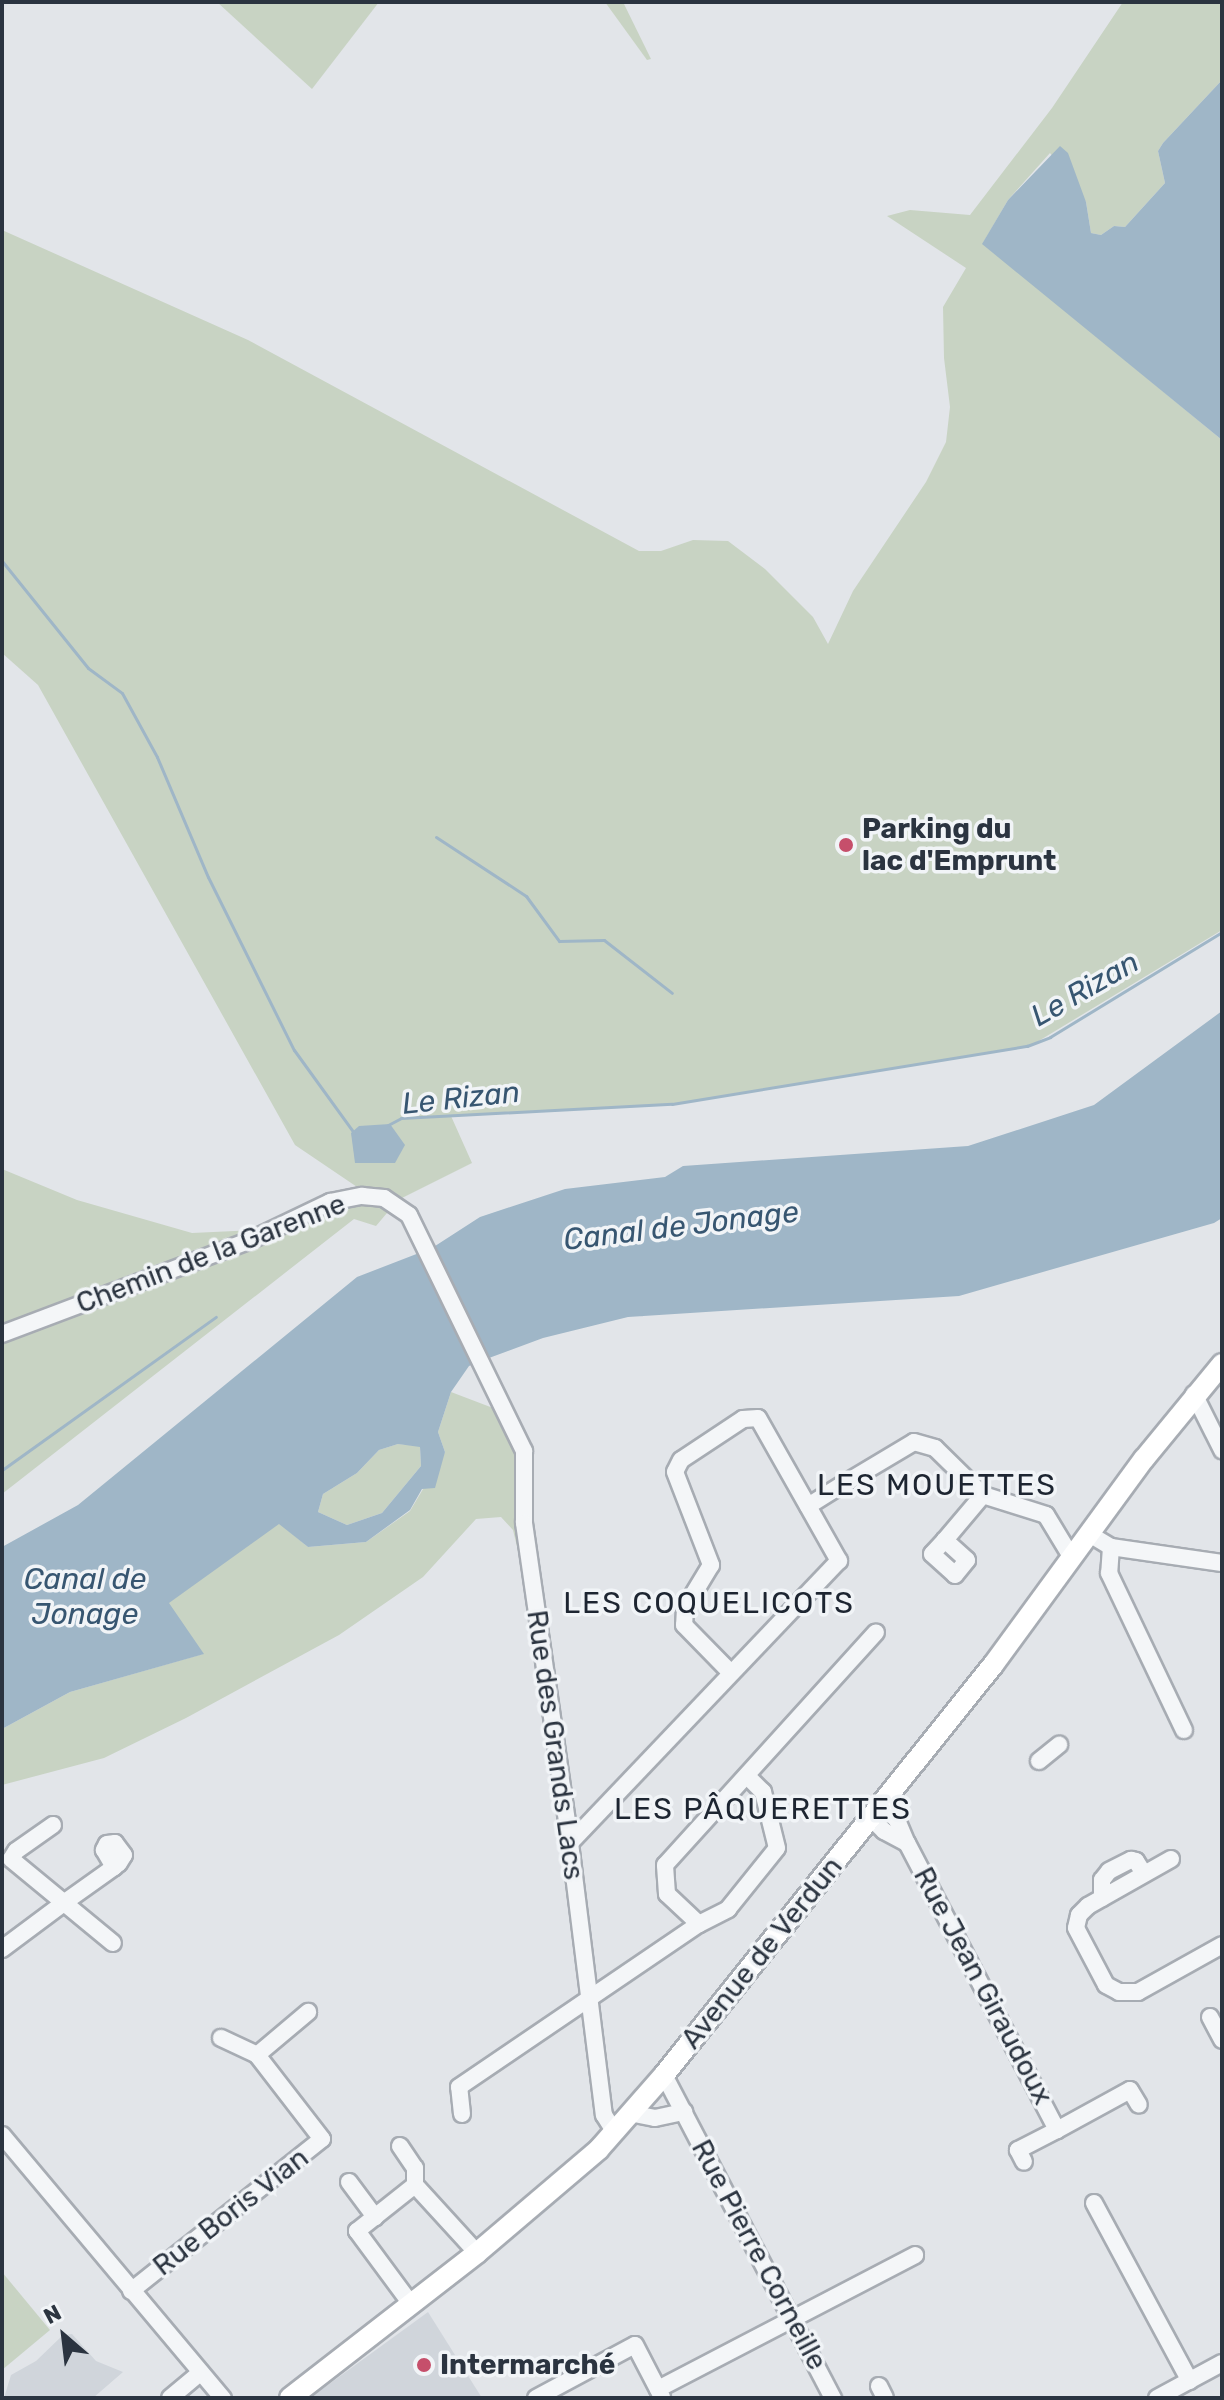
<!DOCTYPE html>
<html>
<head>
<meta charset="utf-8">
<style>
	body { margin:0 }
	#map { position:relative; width:1224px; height:2400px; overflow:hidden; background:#e2e5e9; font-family:Rubik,sans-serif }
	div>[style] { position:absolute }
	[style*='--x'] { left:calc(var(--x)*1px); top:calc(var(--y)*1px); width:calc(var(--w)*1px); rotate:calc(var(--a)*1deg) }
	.built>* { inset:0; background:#d0d5db }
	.green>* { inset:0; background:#c8d3c3 }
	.water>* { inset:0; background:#9fb6c7 }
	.stream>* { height:3px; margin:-1.5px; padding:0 1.5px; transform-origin:1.5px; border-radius:1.5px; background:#9fb6c7 }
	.roads { filter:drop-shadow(2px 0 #a7acb3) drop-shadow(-2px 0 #a7acb3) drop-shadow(0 2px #a7acb3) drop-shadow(0 -2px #a7acb3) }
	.minor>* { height:16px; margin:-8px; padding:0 8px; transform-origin:8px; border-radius:8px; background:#f4f6f8 }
	.major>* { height:20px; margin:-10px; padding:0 10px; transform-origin:10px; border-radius:10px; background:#fff }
	.dots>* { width:22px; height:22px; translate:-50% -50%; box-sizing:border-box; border:4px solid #f1f4f7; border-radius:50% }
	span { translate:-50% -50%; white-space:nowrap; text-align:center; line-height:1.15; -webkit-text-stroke:7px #f1f4f7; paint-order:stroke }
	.poi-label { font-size:28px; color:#2b3440; font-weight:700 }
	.left { translate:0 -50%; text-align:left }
	.street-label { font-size:28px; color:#2b3440 }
	.water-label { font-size:30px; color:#375671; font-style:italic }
	.neighbourhood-label { font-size:30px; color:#1d2531; letter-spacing:2px }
	.frame { position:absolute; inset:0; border:4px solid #2b3440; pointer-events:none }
	.north { position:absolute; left:24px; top:2296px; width:80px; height:80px; -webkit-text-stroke:6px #f1f4f7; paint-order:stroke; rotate:332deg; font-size:22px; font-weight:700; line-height:32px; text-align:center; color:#2b3440 }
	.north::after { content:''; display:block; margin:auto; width:28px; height:36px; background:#2b3440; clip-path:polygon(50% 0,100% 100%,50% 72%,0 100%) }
</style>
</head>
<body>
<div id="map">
	<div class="built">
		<i style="clip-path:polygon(428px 2312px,482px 2398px,310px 2398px)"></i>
		<i style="clip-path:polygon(72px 2334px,96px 2361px,123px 2372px,93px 2398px,4px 2398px,11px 2375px,36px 2361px,63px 2335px)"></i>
	</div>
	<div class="green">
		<i style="clip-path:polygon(217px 2px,379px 2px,312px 89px)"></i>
		<i style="clip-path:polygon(605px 2px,623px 2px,651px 59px,647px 60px)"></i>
		<i style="clip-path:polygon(1123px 2px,1222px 2px,1222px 80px,1163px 143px,1158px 151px,1165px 183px,1125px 227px,1114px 226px,1101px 235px,1091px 233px,1086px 202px,1050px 153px,1008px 200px,983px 243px,1222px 440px,1222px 930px,1032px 1045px,670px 1105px,451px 1116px,472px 1163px,398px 1200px,376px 1226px,354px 1219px,2px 1494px,2px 1169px,77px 1200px,192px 1233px,257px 1230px,363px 1191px,295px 1145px,38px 685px,2px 653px,2px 230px,248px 340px,639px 551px,661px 551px,693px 540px,728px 541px,765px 569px,813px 617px,828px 644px,853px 591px,926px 482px,946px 442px,950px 407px,944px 358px,943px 307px,966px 268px,887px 216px,910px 210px,970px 215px,1052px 108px)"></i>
		<i style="clip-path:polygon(451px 1392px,493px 1408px,507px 1426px,519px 1453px,527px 1566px,521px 1563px,513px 1530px,501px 1517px,476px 1519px,423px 1577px,339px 1635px,186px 1718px,104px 1758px,2px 1785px,2px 1729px,70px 1692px,203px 1654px,168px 1603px,279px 1523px,308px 1547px,366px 1542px,410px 1511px,445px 1452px,438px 1432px)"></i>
		<i style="clip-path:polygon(398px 1444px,420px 1446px,421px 1466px,382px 1513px,347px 1525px,318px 1512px,323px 1494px,357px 1473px,379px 1450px)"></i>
		<i style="clip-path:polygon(2px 2272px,50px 2330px,2px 2370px)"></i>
	</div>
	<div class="water">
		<i style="clip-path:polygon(1222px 80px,1222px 440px,982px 244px,1008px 200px,1060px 146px,1068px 153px,1086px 202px,1091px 233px,1101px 235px,1114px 226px,1125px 227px,1165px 183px,1158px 151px,1163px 143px)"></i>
		<i style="clip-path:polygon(evenodd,1222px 1011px,1222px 1218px,1214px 1223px,959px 1296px,628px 1317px,543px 1338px,489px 1358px,469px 1366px,451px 1392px,438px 1432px,445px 1452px,435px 1488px,422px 1489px,410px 1510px,366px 1542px,308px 1547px,279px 1524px,169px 1603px,204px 1654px,70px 1692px,2px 1729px,2px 1547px,78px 1505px,357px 1277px,432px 1248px,480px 1217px,565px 1189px,665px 1177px,683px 1166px,968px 1146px,1094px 1105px,1222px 1011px,398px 1444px,420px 1447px,421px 1466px,382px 1513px,347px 1525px,318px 1512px,323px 1494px,357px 1473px,379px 1450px,398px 1444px)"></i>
		<i style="clip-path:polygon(390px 1124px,405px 1145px,395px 1163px,355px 1163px,351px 1133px,359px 1126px)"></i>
	</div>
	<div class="stream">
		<i style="--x:2;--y:561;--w:137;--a:51.2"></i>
		<i style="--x:88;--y:668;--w:42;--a:36.3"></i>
		<i style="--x:122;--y:693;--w:73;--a:61.3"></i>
		<i style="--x:157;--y:757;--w:130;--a:67"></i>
		<i style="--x:208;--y:877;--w:193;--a:63.6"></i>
		<i style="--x:294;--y:1050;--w:102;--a:54.1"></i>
		<i style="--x:436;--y:837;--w:108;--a:33.2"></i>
		<i style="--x:526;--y:896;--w:56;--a:53.7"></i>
		<i style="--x:559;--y:941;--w:45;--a:-1.3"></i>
		<i style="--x:604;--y:940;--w:86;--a:37.9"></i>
		<i style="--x:388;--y:1125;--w:15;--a:-28"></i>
		<i style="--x:401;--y:1118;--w:271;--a:-3"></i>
		<i style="--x:672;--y:1104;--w:360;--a:-9.3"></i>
		<i style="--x:1027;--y:1046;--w:25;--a:-21"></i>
		<i style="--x:1050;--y:1037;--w:202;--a:-31.4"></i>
		<i style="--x:2;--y:1470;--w:263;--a:-35.6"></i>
	</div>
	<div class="roads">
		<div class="minor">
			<i style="--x:2;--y:1334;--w:266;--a:-20.7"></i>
			<i style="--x:251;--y:1240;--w:88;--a:-25.7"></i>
			<i style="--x:330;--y:1202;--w:33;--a:-11"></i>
			<i style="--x:362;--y:1196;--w:22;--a:5"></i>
			<i style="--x:384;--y:1198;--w:30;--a:34"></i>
			<i style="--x:409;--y:1215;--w:263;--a:64"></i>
			<i style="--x:524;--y:1451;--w:72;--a:90"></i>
			<i style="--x:524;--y:1523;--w:323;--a:81.8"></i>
			<i style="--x:570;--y:1843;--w:274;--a:82.9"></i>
			<i style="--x:604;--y:2115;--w:19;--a:58"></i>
			<i style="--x:1194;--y:1394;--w:63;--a:63.4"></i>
			<i style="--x:852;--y:1479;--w:72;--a:-30.8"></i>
			<i style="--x:914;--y:1442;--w:22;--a:16"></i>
			<i style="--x:935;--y:1448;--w:67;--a:44.4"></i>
			<i style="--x:983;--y:1495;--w:66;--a:17.6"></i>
			<i style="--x:1046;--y:1515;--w:50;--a:58.8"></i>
			<i style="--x:808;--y:1506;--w:40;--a:-32"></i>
			<i style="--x:1091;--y:1535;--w:23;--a:31"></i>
			<i style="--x:1111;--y:1547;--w:112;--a:8.2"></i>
			<i style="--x:945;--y:1540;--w:19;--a:133"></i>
			<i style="--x:932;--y:1554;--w:31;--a:42"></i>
			<i style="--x:955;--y:1575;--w:19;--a:-51"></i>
			<i style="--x:967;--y:1560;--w:30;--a:-138"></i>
			<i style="--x:945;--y:1540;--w:59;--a:-49.8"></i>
			<i style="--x:1111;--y:1547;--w:26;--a:94"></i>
			<i style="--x:1109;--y:1573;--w:174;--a:64.5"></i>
			<i style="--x:1039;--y:1761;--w:26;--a:-39"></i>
			<i style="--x:881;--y:1805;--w:22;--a:43"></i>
			<i style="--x:897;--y:1820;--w:25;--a:67"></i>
			<i style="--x:870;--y:1817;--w:20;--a:45"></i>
			<i style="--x:884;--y:1831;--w:26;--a:28"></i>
			<i style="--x:907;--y:1843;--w:324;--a:62.4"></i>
			<i style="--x:1057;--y:2130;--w:44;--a:152.9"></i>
			<i style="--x:1018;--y:2150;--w:13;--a:63"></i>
			<i style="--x:53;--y:1825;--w:45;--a:144.9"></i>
			<i style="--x:16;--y:1851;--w:9;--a:122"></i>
			<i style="--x:11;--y:1859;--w:132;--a:39.5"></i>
			<i style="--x:570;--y:1843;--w:390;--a:-46.4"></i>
			<i style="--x:839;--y:1561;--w:164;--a:-119.5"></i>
			<i style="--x:758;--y:1418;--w:15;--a:176"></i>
			<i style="--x:743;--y:1419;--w:74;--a:146.5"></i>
			<i style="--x:681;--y:1460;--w:13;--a:117"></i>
			<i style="--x:675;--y:1472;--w:100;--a:68.8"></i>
			<i style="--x:711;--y:1565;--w:50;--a:121.2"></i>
			<i style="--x:685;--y:1608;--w:17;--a:93"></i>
			<i style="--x:684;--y:1625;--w:67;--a:45.6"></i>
			<i style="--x:1171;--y:1859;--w:95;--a:150.5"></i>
			<i style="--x:1088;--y:1906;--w:13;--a:135"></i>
			<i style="--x:1079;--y:1915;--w:13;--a:103"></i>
			<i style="--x:1076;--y:1928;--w:64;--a:62.2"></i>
			<i style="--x:1106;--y:1985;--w:15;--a:28"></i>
			<i style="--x:1119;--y:1992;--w:19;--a:0"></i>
			<i style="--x:1138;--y:1992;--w:96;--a:-29.2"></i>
			<i style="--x:1102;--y:1898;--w:18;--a:-90"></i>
			<i style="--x:1102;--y:1880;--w:11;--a:-52"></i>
			<i style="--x:1109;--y:1871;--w:25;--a:-27"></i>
			<i style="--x:1131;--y:1860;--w:5;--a:11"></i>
			<i style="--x:1136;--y:1861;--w:15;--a:58"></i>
			<i style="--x:699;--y:1924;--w:44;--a:-136.8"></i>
			<i style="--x:667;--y:1894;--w:29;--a:-94"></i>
			<i style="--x:665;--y:1865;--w:314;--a:-47.8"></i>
			<i style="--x:2;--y:1949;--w:79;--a:-36.7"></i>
			<i style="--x:65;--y:1902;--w:60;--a:-35.5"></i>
			<i style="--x:114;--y:1867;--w:6;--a:-39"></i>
			<i style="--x:119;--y:1863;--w:9;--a:-58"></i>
			<i style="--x:124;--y:1855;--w:15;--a:-127"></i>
			<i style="--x:115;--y:1843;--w:8;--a:173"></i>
			<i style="--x:107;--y:1844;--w:7;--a:117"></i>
			<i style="--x:104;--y:1850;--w:20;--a:60"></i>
			<i style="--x:1210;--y:2017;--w:26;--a:62"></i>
			<i style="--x:221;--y:2038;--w:40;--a:25"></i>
			<i style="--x:664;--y:2075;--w:365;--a:62.4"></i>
			<i style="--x:629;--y:2113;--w:26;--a:11"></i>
			<i style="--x:655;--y:2118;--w:30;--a:-12"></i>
			<i style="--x:462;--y:2114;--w:27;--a:-96"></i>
			<i style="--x:459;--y:2087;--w:290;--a:-34.2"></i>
			<i style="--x:699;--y:1924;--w:33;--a:-27"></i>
			<i style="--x:728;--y:1909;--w:78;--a:-51.2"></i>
			<i style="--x:777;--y:1848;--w:58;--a:-104"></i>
			<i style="--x:763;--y:1792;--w:21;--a:-135"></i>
			<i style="--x:1057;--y:2130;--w:83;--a:-28.7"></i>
			<i style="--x:1130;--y:2090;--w:17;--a:59"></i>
			<i style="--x:2;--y:2135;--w:344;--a:50"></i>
			<i style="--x:400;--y:2146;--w:27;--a:56"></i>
			<i style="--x:415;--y:2168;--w:17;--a:90"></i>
			<i style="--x:349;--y:2182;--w:44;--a:53.4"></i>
			<i style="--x:1094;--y:2203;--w:202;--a:61.7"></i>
			<i style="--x:131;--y:2291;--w:244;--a:-38.5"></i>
			<i style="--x:322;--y:2139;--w:106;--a:-127.7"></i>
			<i style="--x:257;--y:2055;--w:67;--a:-40.1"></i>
			<i style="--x:411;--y:2304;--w:91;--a:-126.5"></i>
			<i style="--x:357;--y:2231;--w:74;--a:-38.4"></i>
			<i style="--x:415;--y:2185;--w:92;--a:47.6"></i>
			<i style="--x:879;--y:2386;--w:13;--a:63"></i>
			<i style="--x:658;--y:2389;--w:290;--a:-27.5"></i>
			<i style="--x:170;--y:2398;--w:40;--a:-40"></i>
			<i style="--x:536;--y:2398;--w:112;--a:-28.2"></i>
			<i style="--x:635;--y:2345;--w:59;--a:62.6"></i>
			<i style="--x:1157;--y:2398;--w:74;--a:-28.3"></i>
		</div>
		<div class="major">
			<i style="--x:290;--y:2398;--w:237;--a:-37.8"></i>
			<i style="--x:477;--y:2253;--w:160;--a:-40.4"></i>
			<i style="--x:599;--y:2149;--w:98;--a:-48.7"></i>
			<i style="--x:664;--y:2075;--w:526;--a:-51.26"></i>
			<i style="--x:993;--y:1665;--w:255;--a:-53.8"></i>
			<i style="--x:1144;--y:1459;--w:123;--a:-50.6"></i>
		</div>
	</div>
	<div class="dots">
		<i style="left:846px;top:845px;background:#c64f6b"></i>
		<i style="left:424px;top:2365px;background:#c64f6b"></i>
	</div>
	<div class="poi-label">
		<span class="left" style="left:862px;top:845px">Parking du<br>lac d'Emprunt</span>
		<span class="left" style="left:440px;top:2365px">Intermarché</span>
	</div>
	<div class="street-label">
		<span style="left:211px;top:1254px;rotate:-21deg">Chemin de la Garenne</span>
		<span style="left:555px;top:1745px;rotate:82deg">Rue des Grands Lacs</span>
		<span style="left:762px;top:1953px;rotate:-51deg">Avenue de Verdun</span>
		<span style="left:983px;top:1986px;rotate:62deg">Rue Jean Giraudoux</span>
		<span style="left:231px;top:2212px;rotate:-38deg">Rue Boris Vian</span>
		<span style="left:759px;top:2255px;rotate:62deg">Rue Pierre Corneille</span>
	</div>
	<div class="water-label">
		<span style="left:1085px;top:989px;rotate:-30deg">Le Rizan</span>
		<span style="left:461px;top:1098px;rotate:-6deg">Le Rizan</span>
		<span style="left:681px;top:1226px;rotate:-7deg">Canal de Jonage</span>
		<span style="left:85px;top:1596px">Canal de<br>Jonage</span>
	</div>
	<div class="neighbourhood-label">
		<span style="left:937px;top:1485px">LES MOUETTES</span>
		<span style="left:709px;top:1603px">LES COQUELICOTS</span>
		<span style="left:763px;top:1809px">LES PÂQUERETTES</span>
	</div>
	<div class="frame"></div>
	<div class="north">N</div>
</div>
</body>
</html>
